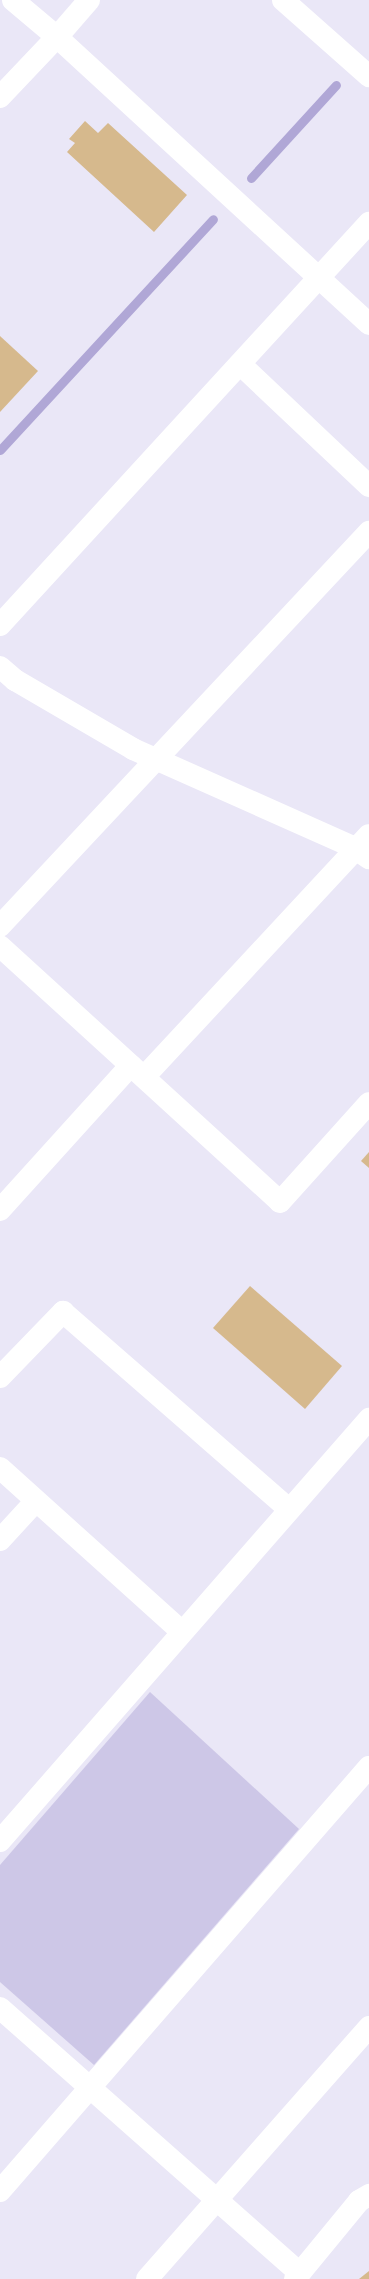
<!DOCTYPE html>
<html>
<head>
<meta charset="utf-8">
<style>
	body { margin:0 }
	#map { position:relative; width:369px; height:2279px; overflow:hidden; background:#eae7f7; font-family:Montserrat,sans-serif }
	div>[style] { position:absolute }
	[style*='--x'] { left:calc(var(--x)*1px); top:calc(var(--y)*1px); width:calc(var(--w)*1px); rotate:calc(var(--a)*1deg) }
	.green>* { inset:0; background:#cdc7e7 }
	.stream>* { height:9px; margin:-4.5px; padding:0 4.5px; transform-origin:4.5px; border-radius:4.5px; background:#b0a7d6 }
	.building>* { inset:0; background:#d6b98d }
	.minor>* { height:22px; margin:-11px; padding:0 11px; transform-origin:11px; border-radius:11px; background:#fff }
	.tertiary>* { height:22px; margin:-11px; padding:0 11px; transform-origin:11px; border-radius:11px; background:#fff }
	span { translate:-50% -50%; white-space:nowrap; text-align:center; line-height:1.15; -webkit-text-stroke:3.5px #fff; paint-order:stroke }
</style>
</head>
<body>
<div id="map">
	<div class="green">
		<i style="clip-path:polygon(150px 1692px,299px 1829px,94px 2065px,0 1982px,0 1865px)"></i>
	</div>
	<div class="stream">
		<i style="--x:251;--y:178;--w:126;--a:-47.6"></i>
		<i style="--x:0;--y:450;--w:314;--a:-47.3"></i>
	</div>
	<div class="building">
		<i style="clip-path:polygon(85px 121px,98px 133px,108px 123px,187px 195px,154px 232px,67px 152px,75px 143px,69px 139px)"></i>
		<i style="clip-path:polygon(0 336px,38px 371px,0 412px)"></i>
		<i style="clip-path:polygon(369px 1152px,369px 1168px,361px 1161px)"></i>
		<i style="clip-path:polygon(250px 1286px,342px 1366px,305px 1409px,213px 1328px)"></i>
		<i style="clip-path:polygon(369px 2271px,369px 2279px,359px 2279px)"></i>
	</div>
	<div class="minor">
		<i style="--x:283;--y:0;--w:115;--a:41.5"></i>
		<i style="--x:57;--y:37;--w:49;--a:-49.1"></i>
		<i style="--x:240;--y:364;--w:178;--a:43.4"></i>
		<i style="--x:0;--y:625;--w:546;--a:-47.45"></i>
		<i style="--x:0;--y:926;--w:540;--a:-46.88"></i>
		<i style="--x:0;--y:946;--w:379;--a:42.4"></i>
		<i style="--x:280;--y:1202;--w:133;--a:-48"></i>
		<i style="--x:144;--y:1077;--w:330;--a:-47.1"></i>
		<i style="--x:0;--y:1210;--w:195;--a:-47.9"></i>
		<i style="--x:0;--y:1377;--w:91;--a:-45.9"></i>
		<i style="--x:63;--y:1312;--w:300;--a:41.1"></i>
		<i style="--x:0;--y:1468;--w:244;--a:42"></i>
		<i style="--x:0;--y:1540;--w:52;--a:-47.4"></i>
		<i style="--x:0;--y:2008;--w:400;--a:41.5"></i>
		<i style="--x:0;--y:2191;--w:562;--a:-48.97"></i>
		<i style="--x:147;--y:2279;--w:336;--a:-48.6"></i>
		<i style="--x:295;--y:2279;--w:101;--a:-50.6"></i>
		<i style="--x:359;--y:2201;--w:12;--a:-31"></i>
	</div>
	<div class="tertiary">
		<i style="--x:13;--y:0;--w:57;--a:40.1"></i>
		<i style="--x:0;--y:97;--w:83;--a:-46.5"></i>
		<i style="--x:57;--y:37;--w:424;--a:42.6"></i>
		<i style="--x:0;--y:667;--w:20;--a:41"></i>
		<i style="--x:15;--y:680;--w:137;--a:30.3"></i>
		<i style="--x:133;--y:749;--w:239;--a:24"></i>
		<i style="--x:351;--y:846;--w:22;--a:34"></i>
		<i style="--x:0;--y:1841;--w:561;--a:-48.83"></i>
	</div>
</div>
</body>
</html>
